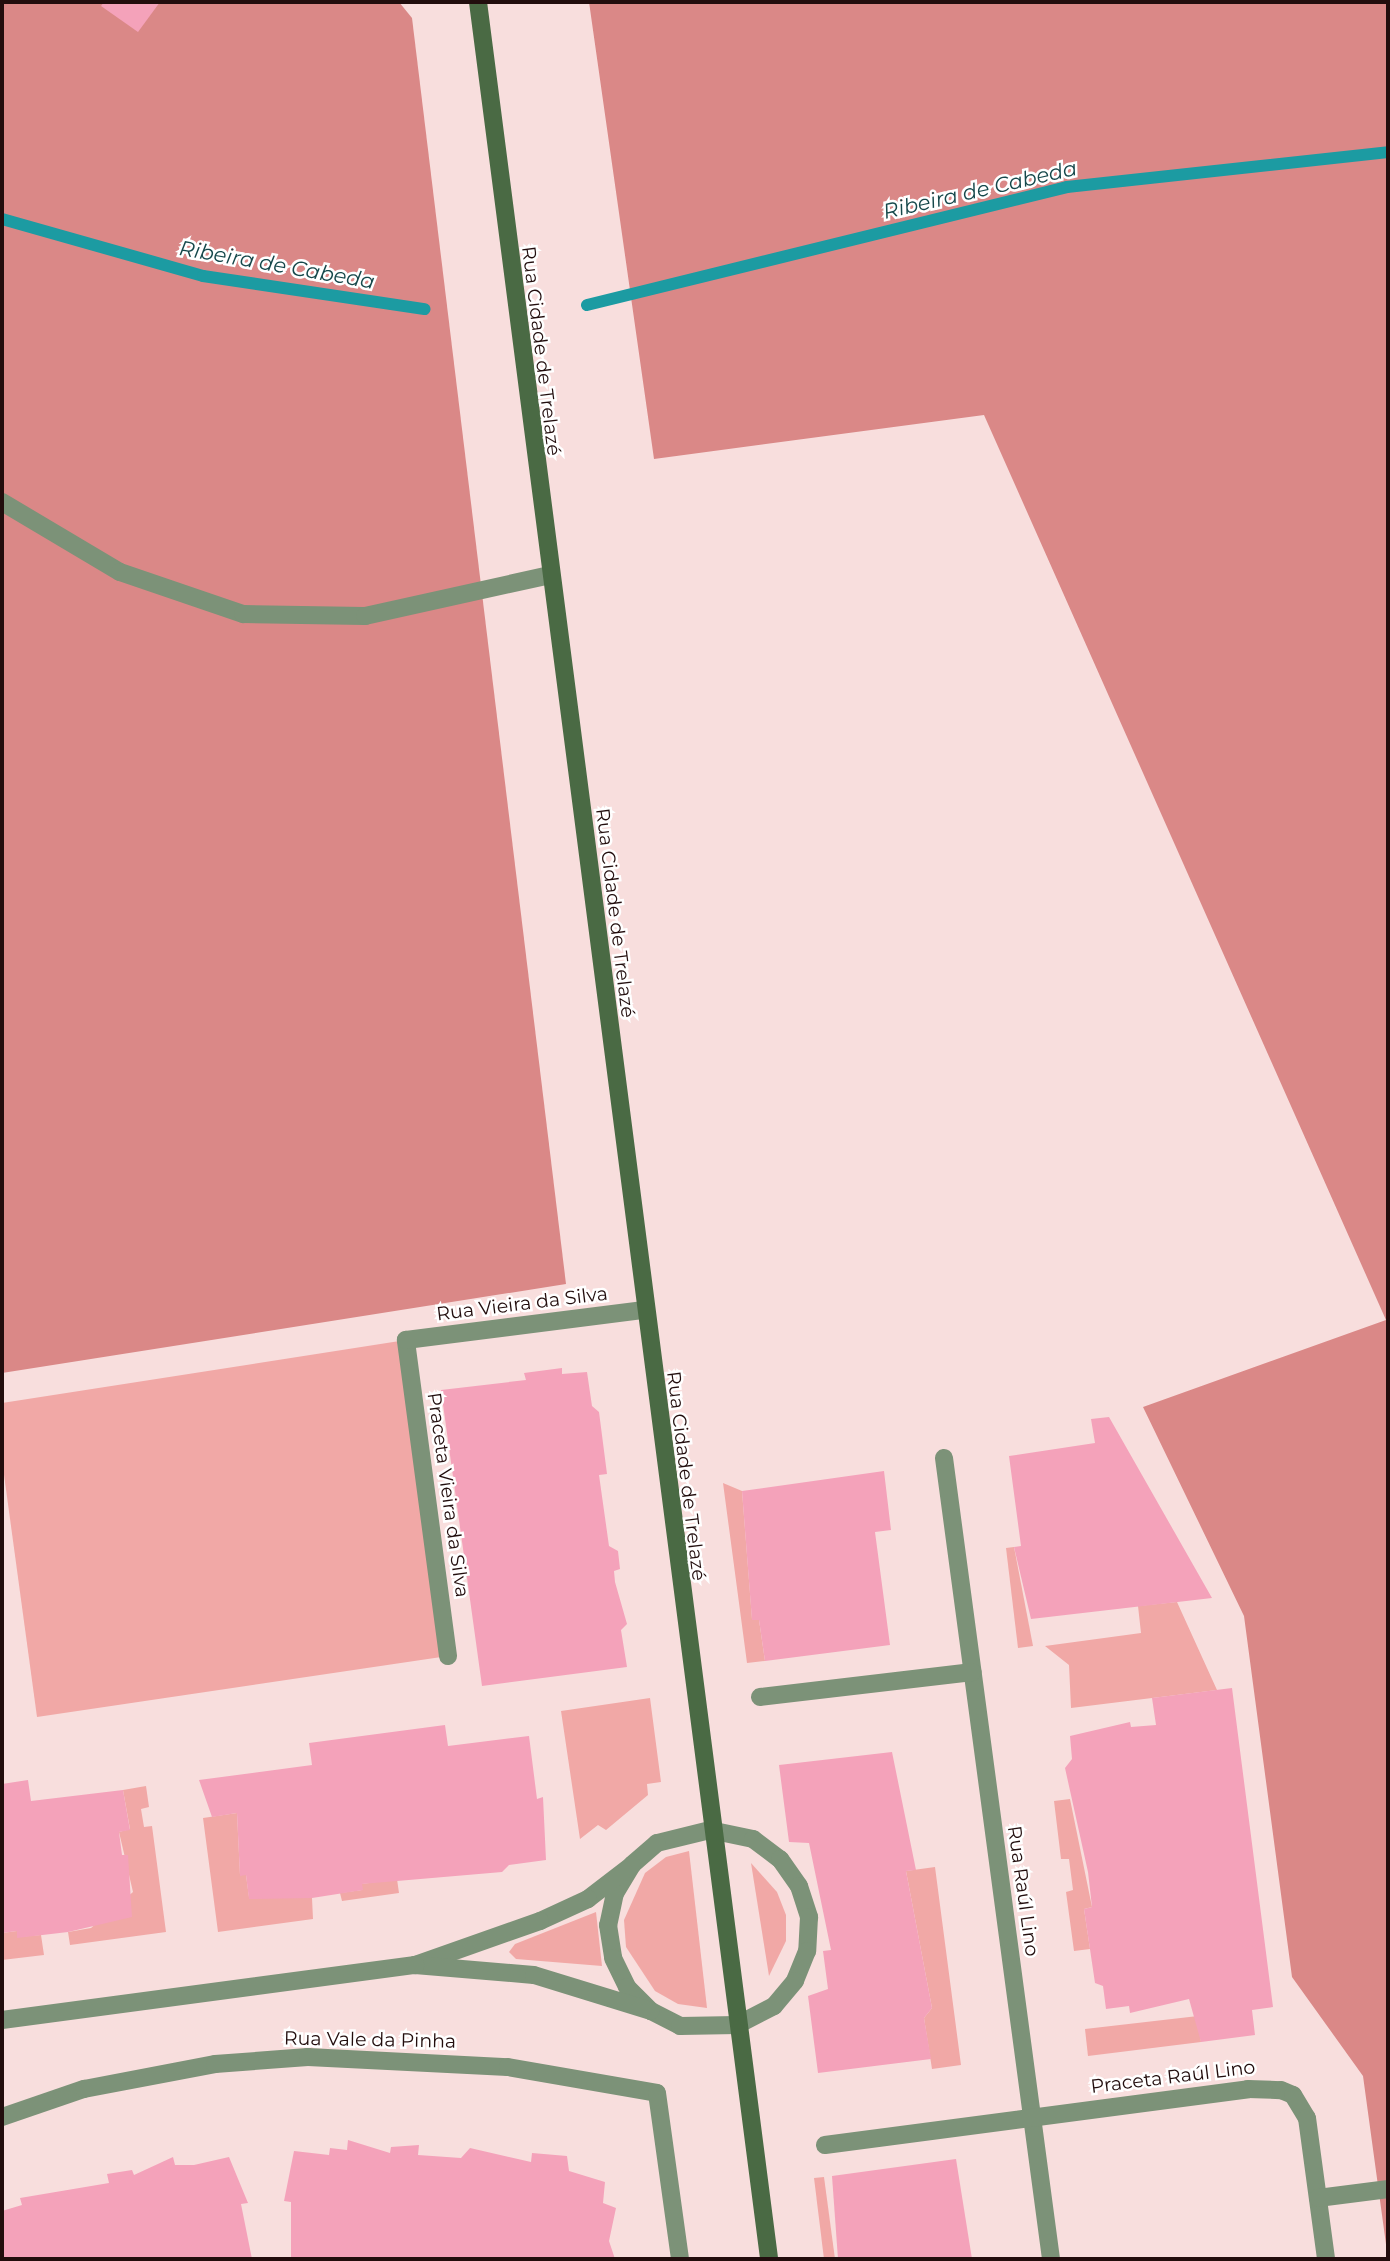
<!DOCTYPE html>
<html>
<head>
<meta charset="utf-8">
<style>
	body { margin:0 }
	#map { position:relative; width:1390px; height:2261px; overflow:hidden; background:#f8dedd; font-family:Montserrat,sans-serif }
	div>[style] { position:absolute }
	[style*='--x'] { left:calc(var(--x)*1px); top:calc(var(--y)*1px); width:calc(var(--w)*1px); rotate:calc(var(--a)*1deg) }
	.green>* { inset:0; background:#f1a8a6 }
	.forest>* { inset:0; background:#da8887 }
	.stream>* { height:12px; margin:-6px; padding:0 6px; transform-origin:6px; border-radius:6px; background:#1c9ba2 }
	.building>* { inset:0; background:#f4a2ba }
	.lane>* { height:18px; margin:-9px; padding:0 9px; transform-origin:9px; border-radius:9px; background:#7c9278 }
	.street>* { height:18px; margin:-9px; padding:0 9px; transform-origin:9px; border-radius:9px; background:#7c9278 }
	.secondary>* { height:18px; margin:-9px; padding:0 9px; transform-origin:9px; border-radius:9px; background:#4a6a44 }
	span { translate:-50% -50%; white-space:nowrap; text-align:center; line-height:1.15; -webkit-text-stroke:5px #fff; paint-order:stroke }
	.street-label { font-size:19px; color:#220d0d }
	.water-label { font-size:21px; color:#16484b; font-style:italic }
	.frame { position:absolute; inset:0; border:4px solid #220d0d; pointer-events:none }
</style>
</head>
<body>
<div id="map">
	<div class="green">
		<i style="clip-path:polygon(406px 1340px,448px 1656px,37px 1717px,2px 1460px,2px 1403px)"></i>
		<i style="clip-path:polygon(723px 1483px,742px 1491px,752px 1619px,759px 1620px,765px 1661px,747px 1663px)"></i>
		<i style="clip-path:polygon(1014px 1547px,1033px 1646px,1018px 1648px,1006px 1548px)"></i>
		<i style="clip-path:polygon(1177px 1602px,1217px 1690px,1071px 1708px,1069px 1665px,1045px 1646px,1141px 1633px,1138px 1606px)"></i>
		<i style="clip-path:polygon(650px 1698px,661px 1782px,647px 1784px,648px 1795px,606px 1830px,598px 1825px,580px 1839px,561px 1711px)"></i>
		<i style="clip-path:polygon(146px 1786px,149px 1807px,141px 1809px,144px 1827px,152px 1826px,166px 1932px,70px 1945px,68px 1932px,91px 1928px,133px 1892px,119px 1832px,130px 1829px,123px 1790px)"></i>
		<i style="clip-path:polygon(1070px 1799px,1092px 1907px,1084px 1909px,1090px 1949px,1074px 1951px,1066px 1892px,1073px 1890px,1069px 1859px,1061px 1859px,1054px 1801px)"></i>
		<i style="clip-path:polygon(237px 1813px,240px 1875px,246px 1875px,249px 1897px,312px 1898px,313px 1919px,218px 1932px,203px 1818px)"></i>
		<i style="clip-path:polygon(689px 1851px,707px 2008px,678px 2004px,655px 1991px,626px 1947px,624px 1920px,645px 1873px,666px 1857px)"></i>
		<i style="clip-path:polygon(751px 1863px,777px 1892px,786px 1915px,786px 1941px,769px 1976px)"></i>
		<i style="clip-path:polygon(935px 1867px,961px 2065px,932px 2069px,924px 2018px,932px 2008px,906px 1871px)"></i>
		<i style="clip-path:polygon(397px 1879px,399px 1893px,342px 1901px,340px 1893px,362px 1890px,362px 1884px)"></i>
		<i style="clip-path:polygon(596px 1912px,602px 1966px,516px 1959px,509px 1952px,515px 1944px)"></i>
		<i style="clip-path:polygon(17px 1931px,17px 1937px,41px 1935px,44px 1955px,2px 1960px,2px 1933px)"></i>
		<i style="clip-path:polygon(1198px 2016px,1201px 2042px,1088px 2056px,1085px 2029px)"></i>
		<i style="clip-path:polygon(824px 2177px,835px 2259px,824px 2259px,814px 2178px)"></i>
	</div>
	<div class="forest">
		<i style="clip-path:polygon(2px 2px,399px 2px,412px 18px,566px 1284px,2px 1373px)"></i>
		<i style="clip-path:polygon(589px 2px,1388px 2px,1388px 2259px,1363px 2076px,1292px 1977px,1244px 1616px,1143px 1407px,1386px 1320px,984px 415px,654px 459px)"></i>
	</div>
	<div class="stream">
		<i style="--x:2;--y:219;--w:209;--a:15.8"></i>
		<i style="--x:203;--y:276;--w:224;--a:8.5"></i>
		<i style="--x:587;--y:305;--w:494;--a:-13.8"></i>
		<i style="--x:1067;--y:187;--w:323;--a:-6.2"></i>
	</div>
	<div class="building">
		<i style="clip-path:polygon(104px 2px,160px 2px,138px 32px,101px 6px)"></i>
		<i style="clip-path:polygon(562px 1368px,562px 1374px,587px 1372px,592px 1406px,599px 1412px,607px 1474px,599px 1475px,609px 1546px,618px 1551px,620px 1569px,614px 1571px,615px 1582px,627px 1624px,621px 1630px,627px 1667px,482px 1686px,441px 1390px,526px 1380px,524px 1373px)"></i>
		<i style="clip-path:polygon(1109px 1417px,1212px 1598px,1031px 1619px,1014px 1547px,1021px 1546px,1009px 1456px,1095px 1443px,1091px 1419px)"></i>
		<i style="clip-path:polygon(884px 1471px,891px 1530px,875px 1532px,890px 1645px,765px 1661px,759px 1620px,752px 1620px,742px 1491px)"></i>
		<i style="clip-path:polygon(1232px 1688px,1273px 2007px,1252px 2010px,1255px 2035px,1201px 2042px,1189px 1999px,1130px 2013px,1129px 2006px,1106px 2009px,1103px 1986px,1095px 1983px,1084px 1909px,1092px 1907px,1088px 1872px,1065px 1768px,1072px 1759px,1070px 1736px,1130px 1722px,1131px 1727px,1156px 1725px,1152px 1698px)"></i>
		<i style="clip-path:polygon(445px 1725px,448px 1746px,529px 1736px,537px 1799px,543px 1797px,546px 1860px,509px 1865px,502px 1872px,362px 1884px,363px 1890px,312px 1898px,249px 1899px,246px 1875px,240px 1876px,237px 1813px,212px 1817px,199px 1780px,312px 1765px,309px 1743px)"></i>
		<i style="clip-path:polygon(892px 1752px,916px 1870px,906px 1871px,932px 2008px,924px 2018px,931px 2059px,818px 2073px,808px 1996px,828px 1989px,823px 1951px,831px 1950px,809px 1843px,789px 1842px,779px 1765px)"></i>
		<i style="clip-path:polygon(28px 1780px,31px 1801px,123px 1790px,130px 1830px,119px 1832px,122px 1855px,128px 1855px,132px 1917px,68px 1932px,17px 1938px,17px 1931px,2px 1933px,2px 1784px)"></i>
		<i style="clip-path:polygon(348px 2140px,390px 2153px,391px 2147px,419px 2145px,418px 2155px,461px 2158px,470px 2148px,531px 2162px,532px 2153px,567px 2156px,569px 2171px,605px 2182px,603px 2203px,616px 2208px,609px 2241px,615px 2259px,291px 2259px,291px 2202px,284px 2201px,294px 2151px,329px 2155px,330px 2148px,347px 2150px)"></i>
		<i style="clip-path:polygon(173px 2157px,175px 2165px,194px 2165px,229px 2157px,248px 2203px,241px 2204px,252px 2259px,2px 2259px,2px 2211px,22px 2205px,20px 2198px,109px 2183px,107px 2174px,132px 2170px,134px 2175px)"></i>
		<i style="clip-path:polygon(956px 2159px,972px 2259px,838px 2259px,832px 2176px)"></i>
	</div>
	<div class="lane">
		<i style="--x:710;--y:1830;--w:44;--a:11.8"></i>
		<i style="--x:753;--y:1839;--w:34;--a:37"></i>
		<i style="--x:780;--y:1859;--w:33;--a:55"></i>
		<i style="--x:799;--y:1886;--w:33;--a:72"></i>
		<i style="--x:809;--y:1917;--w:34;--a:93"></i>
		<i style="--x:807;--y:1951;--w:32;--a:112"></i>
		<i style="--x:795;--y:1981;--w:33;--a:130"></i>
		<i style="--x:774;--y:2006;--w:42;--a:152.8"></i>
	</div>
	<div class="street">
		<i style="--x:2;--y:502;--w:137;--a:30.7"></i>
		<i style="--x:120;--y:572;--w:130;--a:18.9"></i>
		<i style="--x:243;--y:614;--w:122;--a:0.9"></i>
		<i style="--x:365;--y:616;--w:189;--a:-12.5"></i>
		<i style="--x:944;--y:1458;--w:808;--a:82.39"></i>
		<i style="--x:448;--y:1656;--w:319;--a:-97.6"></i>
		<i style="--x:406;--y:1340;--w:240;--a:-7.2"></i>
		<i style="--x:760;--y:1697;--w:214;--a:-6.7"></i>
		<i style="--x:710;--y:1830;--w:55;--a:166.2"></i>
		<i style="--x:657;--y:1843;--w:33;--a:139"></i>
		<i style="--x:632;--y:1865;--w:33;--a:121"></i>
		<i style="--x:615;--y:1893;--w:33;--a:102"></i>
		<i style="--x:608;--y:1925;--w:33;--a:81"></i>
		<i style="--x:613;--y:1958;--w:32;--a:64"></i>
		<i style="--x:627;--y:1987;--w:34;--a:45"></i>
		<i style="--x:651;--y:2011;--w:33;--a:27"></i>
		<i style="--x:680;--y:2026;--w:57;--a:-1"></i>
		<i style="--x:632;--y:1865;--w:56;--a:142.3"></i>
		<i style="--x:588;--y:1899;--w:53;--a:155.4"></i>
		<i style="--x:540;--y:1921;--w:133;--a:160.6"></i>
		<i style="--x:415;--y:1965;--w:119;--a:4.8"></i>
		<i style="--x:534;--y:1975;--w:122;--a:17.1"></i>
		<i style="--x:2;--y:2020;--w:417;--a:-7.6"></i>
		<i style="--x:2;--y:2117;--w:87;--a:-18.9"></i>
		<i style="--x:84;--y:2089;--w:133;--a:-10.8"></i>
		<i style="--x:215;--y:2064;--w:93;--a:-4.3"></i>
		<i style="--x:308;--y:2057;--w:200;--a:2.9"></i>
		<i style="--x:508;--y:2067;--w:151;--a:9.9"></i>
		<i style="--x:657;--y:2093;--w:168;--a:82.1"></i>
		<i style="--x:825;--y:2145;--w:427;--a:-7.5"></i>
		<i style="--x:1248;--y:2089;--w:33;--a:2"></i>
		<i style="--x:1281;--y:2090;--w:13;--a:23"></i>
		<i style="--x:1293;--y:2095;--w:27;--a:59"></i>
		<i style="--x:1307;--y:2118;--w:142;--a:82.3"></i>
		<i style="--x:1318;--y:2198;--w:71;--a:-7.3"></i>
	</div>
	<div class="secondary">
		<i style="--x:478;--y:2;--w:2276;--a:82.65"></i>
	</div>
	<div class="street-label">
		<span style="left:541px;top:351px;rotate:83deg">Rua Cidade de Trelazé</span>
		<span style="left:615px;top:913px;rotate:83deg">Rua Cidade de Trelazé</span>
		<span style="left:522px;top:1304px;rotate:-7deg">Rua Vieira da Silva</span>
		<span style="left:686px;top:1476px;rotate:83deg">Rua Cidade de Trelazé</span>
		<span style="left:448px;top:1495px;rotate:82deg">Praceta Vieira da Silva</span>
		<span style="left:1023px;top:1891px;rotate:82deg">Rua Raúl Lino</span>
		<span style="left:370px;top:2040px;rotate:1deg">Rua Vale da Pinha</span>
		<span style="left:1173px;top:2077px;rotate:-7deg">Praceta Raúl Lino</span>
	</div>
	<div class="water-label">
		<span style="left:980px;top:190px;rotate:-13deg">Ribeira de Cabeda</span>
		<span style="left:277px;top:265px;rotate:10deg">Ribeira de Cabeda</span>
	</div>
	<div class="frame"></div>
</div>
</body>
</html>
